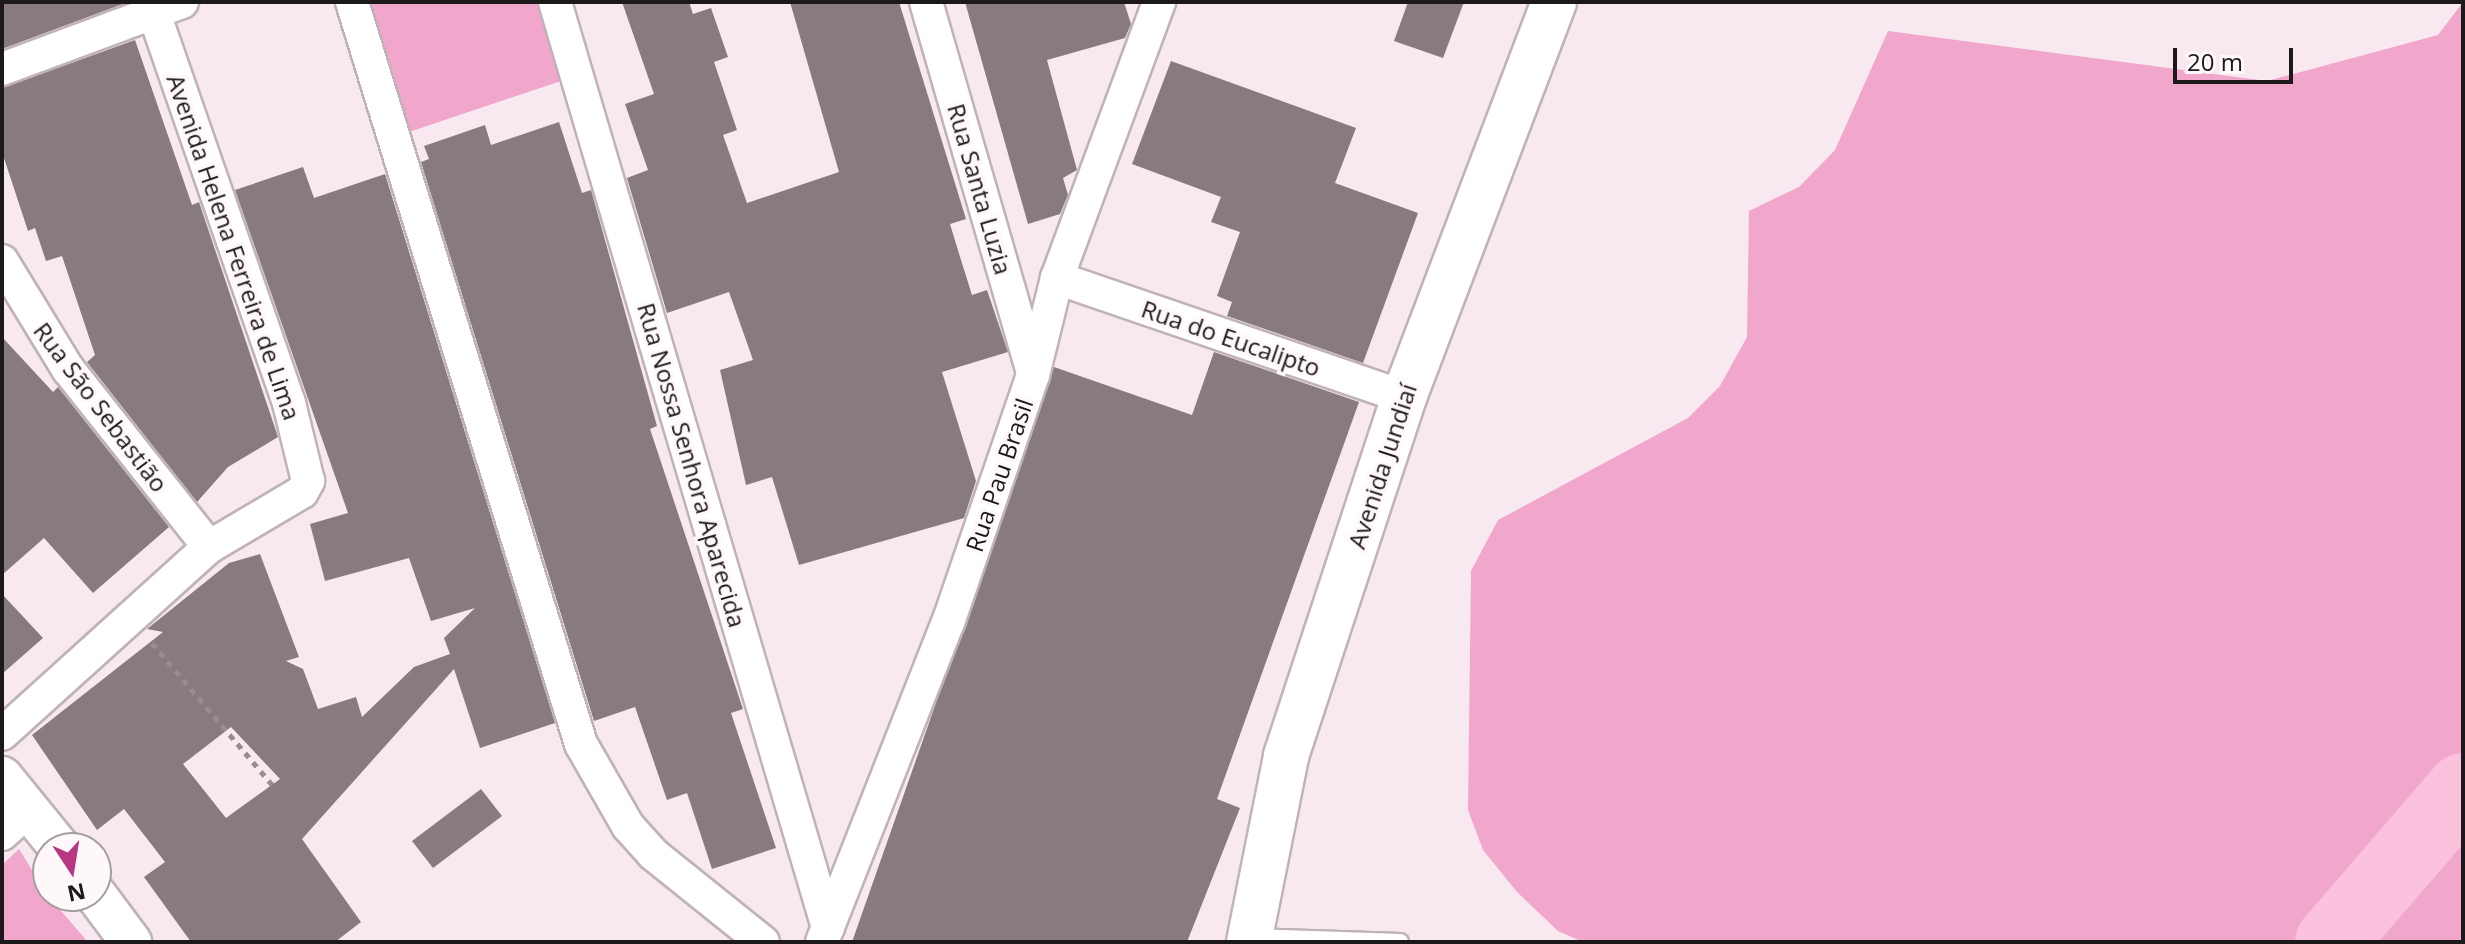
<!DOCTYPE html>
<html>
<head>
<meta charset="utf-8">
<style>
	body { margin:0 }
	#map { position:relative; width:2465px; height:944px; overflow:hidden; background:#f8e8ef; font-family:"Open Sans",sans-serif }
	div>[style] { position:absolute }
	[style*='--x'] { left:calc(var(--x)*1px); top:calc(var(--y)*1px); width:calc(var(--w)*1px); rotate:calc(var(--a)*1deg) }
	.green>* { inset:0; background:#f0a7cb }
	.river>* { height:72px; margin:-36px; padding:0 36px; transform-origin:36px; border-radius:36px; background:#fac2dd }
	.building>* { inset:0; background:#887a81 }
	.path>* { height:5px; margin-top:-2.5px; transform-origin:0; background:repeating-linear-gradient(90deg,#978c90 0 6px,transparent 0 12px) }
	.roads { filter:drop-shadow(2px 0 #c1b2b9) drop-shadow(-2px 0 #c1b2b9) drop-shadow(0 2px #c1b2b9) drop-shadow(0 -2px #c1b2b9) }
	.service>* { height:16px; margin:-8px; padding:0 8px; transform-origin:8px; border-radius:8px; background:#fff }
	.minor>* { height:32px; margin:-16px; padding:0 16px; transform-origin:16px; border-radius:16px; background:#fff }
	.tertiary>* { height:40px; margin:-20px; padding:0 20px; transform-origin:20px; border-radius:20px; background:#fff }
	.primary>* { height:44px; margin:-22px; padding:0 22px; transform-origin:22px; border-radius:22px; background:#fff }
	span { translate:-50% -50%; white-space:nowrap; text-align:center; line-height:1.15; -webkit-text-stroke:7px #fff8fb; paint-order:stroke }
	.street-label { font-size:24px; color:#1d181a }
	.frame { position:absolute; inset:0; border:4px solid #1d181a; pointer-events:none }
	.north { position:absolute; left:32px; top:832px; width:80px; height:80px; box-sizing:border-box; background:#fff8fb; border:2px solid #a59ea1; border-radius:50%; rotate:168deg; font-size:22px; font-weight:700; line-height:32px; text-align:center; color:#1d181a }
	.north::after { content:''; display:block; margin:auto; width:28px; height:36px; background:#b73782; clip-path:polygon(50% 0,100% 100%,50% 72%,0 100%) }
	.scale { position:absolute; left:2173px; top:48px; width:120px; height:36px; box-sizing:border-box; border:4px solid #1d181a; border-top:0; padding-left:10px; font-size:24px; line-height:28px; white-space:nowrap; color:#1d181a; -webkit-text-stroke:6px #fff8fb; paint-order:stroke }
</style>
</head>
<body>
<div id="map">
	<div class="green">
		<i style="clip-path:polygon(363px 2px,536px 2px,561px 81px,406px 133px)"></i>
		<i style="clip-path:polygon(2463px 2px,2463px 942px,1583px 942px,1558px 931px,1517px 892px,1483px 850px,1468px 810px,1471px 571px,1498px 520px,1688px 418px,1720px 386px,1747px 337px,1749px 211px,1799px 187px,1835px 150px,1888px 31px,2267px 81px,2438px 35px)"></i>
		<i style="clip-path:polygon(19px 849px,48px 896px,88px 942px,2px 942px,2px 865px)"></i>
	</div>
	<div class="river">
		<i style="--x:2331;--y:942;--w:202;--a:-49.2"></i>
	</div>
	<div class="building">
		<i style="clip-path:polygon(2px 2px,122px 2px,123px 4px,2px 49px)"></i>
		<i style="clip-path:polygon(622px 2px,689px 2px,693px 14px,711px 8px,728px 57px,714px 62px,737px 130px,723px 135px,747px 203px,839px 172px,790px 2px,899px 2px,966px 219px,950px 224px,961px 260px,972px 295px,987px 290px,1008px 352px,942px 372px,976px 481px,964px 518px,799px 565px,772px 477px,746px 485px,720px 370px,753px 360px,729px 292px,667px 313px,627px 178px,648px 170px,625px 104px,654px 94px)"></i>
		<i style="clip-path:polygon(965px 2px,1124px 2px,1131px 24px,1125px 38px,1047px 60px,1077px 170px,1063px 178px,1068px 195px,1060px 214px,1028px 224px)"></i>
		<i style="clip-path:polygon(1408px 2px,1464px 2px,1443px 58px,1394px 41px)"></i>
		<i style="clip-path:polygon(135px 40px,192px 205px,199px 202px,278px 437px,228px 467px,197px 502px,87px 362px,95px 355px,62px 256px,46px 261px,35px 228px,28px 231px,2px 152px,2px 88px)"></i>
		<i style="clip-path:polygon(1171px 61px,1356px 128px,1335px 183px,1418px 213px,1363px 363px,1227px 316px,1232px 302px,1217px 296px,1240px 232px,1211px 222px,1221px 197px,1132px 164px)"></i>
		<i style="clip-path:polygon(559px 122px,582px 193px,591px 190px,657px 426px,650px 429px,743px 709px,731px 713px,776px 848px,712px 869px,687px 793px,667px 800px,635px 707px,594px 721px,421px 162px,429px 159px,424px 146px,485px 125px,491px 145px)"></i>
		<i style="clip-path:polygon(evenodd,303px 167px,314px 198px,385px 174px,555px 723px,480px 748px,454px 669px,302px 839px,361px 922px,335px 942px,191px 942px,144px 877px,165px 862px,124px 809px,97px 830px,32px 735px,163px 632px,147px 629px,229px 563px,260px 554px,299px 657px,286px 661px,303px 669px,318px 709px,356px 697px,362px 717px,414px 667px,450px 654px,444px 638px,475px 608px,431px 621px,409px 558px,325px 581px,310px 524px,348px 513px,235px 190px,303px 167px,231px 727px,280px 779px,226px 818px,183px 764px,231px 727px)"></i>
		<i style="clip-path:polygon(2px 337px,53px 392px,58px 387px,169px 527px,93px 593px,44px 538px,2px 575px)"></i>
		<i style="clip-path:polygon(1214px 352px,1359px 402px,1217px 799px,1240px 808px,1187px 942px,852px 942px,1054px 367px,1192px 415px)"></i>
		<i style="clip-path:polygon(2px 594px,43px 638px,2px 674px)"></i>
		<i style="clip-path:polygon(481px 789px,502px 816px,433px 868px,412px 841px)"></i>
	</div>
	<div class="path">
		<i style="--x:152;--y:643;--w:192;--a:49.7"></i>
	</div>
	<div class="roads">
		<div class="service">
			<i style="--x:1252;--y:937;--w:148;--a:1.9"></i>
		</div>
		<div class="minor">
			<i style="--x:352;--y:2;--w:777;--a:72.85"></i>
			<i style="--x:581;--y:744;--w:95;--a:60.2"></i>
			<i style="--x:628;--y:826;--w:38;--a:48"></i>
			<i style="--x:653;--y:854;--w:141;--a:38.7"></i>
			<i style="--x:555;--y:2;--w:965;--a:73.57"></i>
			<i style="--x:926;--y:2;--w:385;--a:73.9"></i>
			<i style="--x:2;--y:69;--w:192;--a:-20.4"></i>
			<i style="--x:2;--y:261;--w:127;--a:58.6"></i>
			<i style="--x:68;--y:369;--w:227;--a:51.6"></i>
			<i style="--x:1057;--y:278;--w:367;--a:18.9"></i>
			<i style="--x:2;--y:734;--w:279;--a:-42.1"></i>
			<i style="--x:209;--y:547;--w:108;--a:-30.6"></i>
			<i style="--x:302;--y:492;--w:13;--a:-61"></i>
			<i style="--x:308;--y:481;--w:80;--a:-103.7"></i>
			<i style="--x:289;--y:403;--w:424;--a:-109.1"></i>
			<i style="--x:2;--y:834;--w:36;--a:-42"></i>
			<i style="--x:822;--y:942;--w:346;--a:-68.5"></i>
			<i style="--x:949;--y:620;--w:259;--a:-71.1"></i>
			<i style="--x:1033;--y:375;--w:100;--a:-76.1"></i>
			<i style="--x:1057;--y:278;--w:294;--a:-69.7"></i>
		</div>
		<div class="tertiary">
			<i style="--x:2;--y:777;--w:92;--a:50.8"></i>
			<i style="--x:96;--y:895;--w:59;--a:53.3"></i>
		</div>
		<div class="primary">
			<i style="--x:1249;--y:942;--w:190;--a:-78.7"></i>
			<i style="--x:1286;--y:756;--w:378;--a:-71.8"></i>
			<i style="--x:1404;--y:397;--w:423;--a:-69.2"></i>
		</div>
	</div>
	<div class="street-label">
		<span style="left:980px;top:189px;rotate:74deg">Rua Santa Luzia</span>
		<span style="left:234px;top:247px;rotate:71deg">Avenida Helena Ferreira de Lima</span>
		<span style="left:1231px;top:338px;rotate:19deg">Rua do Eucalipto</span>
		<span style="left:101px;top:407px;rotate:53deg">Rua São Sebastião</span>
		<span style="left:692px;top:465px;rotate:74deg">Rua Nossa Senhora Aparecida</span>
		<span style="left:1382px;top:466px;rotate:-72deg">Avenida Jundiaí</span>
		<span style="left:999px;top:475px;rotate:-71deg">Rua Pau Brasil</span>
	</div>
	<div class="frame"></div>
	<div class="north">N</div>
	<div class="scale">20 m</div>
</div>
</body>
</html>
